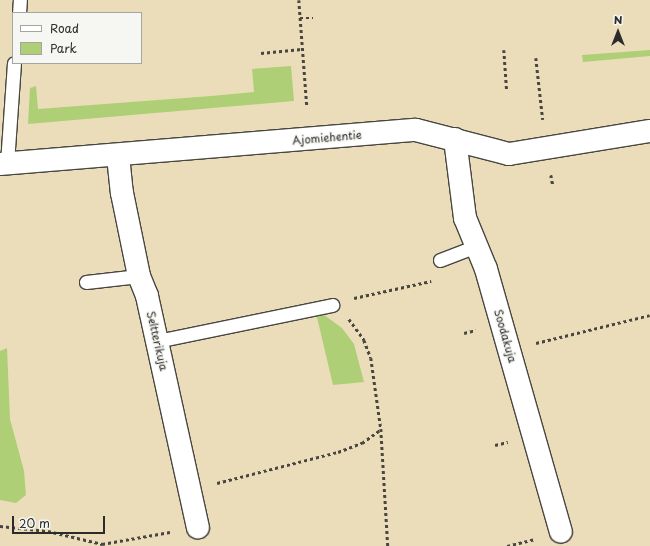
<!DOCTYPE html>
<html>
<head>
<meta charset="utf-8">
<style>
	body { margin:0 }
	#map { position:relative; width:650px; height:546px; overflow:hidden; background:#ebddba; font-family:"Playpen Sans",sans-serif }
	div>[style] { position:absolute }
	[style*='--x'] { left:calc(var(--x)*1px); top:calc(var(--y)*1px); width:calc(var(--w)*1px); rotate:calc(var(--a)*1deg) }
	.green>* { inset:0; background:#afcf77 }
	.path>* { height:2.5px; margin-top:-1.25px; transform-origin:0; background:repeating-linear-gradient(90deg,#484640 0 3px,transparent 0 6px) }
	.roads { filter:drop-shadow(1px 0 #484640) drop-shadow(-1px 0 #484640) drop-shadow(0 1px #484640) drop-shadow(0 -1px #484640) }
	.lane>* { height:13px; margin:-6.5px; padding:0 6.5px; transform-origin:6.5px; border-radius:6.5px; background:#fff }
	.street>* { height:22px; margin:-11px; padding:0 11px; transform-origin:11px; border-radius:11px; background:#fff }
	span { translate:-50% -50%; white-space:nowrap; text-align:center; line-height:1.15; -webkit-text-stroke:3px #f6f6f2; paint-order:stroke }
	.street-label { font-size:11px; color:#2b2b2b }
	.legend { position:absolute; left:12px; top:12px; width:130px; height:52px; box-sizing:border-box; background:#f6f6f2; border:1px solid #a5a5a2; margin:0; padding:5px 7px; list-style:none; font-size:12px; color:#2b2b2b }
	.legend li { display:flex; align-items:center; gap:8px; height:20px }
	.legend b { width:20px; border:1px solid #a5a5a2 }
	.north { position:absolute; left:598px; top:12px; width:40px; height:40px; -webkit-text-stroke:3px #f6f6f2; paint-order:stroke; rotate:0deg; font-size:11px; font-weight:700; line-height:16px; text-align:center; color:#2b2b2b }
	.north::after { content:''; display:block; margin:auto; width:14px; height:18px; background:#2b2b2b; clip-path:polygon(50% 0,100% 100%,50% 72%,0 100%) }
	.scale { position:absolute; left:12px; top:516px; width:93px; height:18px; box-sizing:border-box; border:2px solid #2b2b2b; border-top:0; padding-left:5px; font-size:12px; line-height:14px; white-space:nowrap; color:#2b2b2b; -webkit-text-stroke:3px #f6f6f2; paint-order:stroke }
</style>
</head>
<body>
<div id="map">
	<div class="green">
		<i style="clip-path:polygon(650px 50px,650px 56px,583px 62px,582px 55px)"></i>
		<i style="clip-path:polygon(291px 66px,294px 101px,28px 124px,30px 88px,36px 86px,38px 109px,211px 96px,254px 92px,252px 69px)"></i>
		<i style="clip-path:polygon(320px 312px,342px 328px,354px 344px,364px 382px,333px 385px,316px 313px)"></i>
		<i style="clip-path:polygon(7px 348px,10px 419px,24px 471px,26px 495px,16px 503px,0 500px,0 351px)"></i>
	</div>
	<div class="path">
		<i style="--x:299;--y:0;--w:107;--a:85.7"></i>
		<i style="--x:300;--y:18;--w:13;--a:0"></i>
		<i style="--x:504;--y:50;--w:39;--a:86"></i>
		<i style="--x:261;--y:53;--w:41;--a:-5.6"></i>
		<i style="--x:536;--y:58;--w:62;--a:83.6"></i>
		<i style="--x:551;--y:175;--w:10;--a:79"></i>
		<i style="--x:354;--y:298;--w:79;--a:-12.4"></i>
		<i style="--x:349;--y:319;--w:26;--a:54"></i>
		<i style="--x:364;--y:340;--w:19;--a:69"></i>
		<i style="--x:371;--y:358;--w:72;--a:82"></i>
		<i style="--x:381;--y:429;--w:117;--a:86.6"></i>
		<i style="--x:464;--y:333;--w:12;--a:-14"></i>
		<i style="--x:536;--y:343;--w:117;--a:-13.8"></i>
		<i style="--x:495;--y:445;--w:13;--a:-13"></i>
		<i style="--x:217;--y:483;--w:125;--a:-14.4"></i>
		<i style="--x:338;--y:452;--w:26;--a:-21"></i>
		<i style="--x:362;--y:443;--w:24;--a:-36"></i>
		<i style="--x:0;--y:526;--w:48;--a:5.9"></i>
		<i style="--x:48;--y:531;--w:56;--a:13.5"></i>
		<i style="--x:102;--y:544;--w:69;--a:-10"></i>
		<i style="--x:507;--y:546;--w:29;--a:-14"></i>
	</div>
	<div class="roads">
		<div class="lane">
			<i style="--x:19;--y:13;--w:13;--a:-86"></i>
			<i style="--x:7;--y:163;--w:100;--a:-86"></i>
			<i style="--x:440;--y:260;--w:39;--a:-21"></i>
			<i style="--x:86;--y:282;--w:53;--a:-6.5"></i>
			<i style="--x:157;--y:341;--w:179;--a:-11.6"></i>
		</div>
		<div class="street">
			<i style="--x:455;--y:139;--w:80;--a:82.8"></i>
			<i style="--x:465;--y:218;--w:55;--a:67.6"></i>
			<i style="--x:486;--y:269;--w:273;--a:74.1"></i>
			<i style="--x:118;--y:156;--w:37;--a:84"></i>
			<i style="--x:122;--y:193;--w:85;--a:78.4"></i>
			<i style="--x:139;--y:276;--w:22;--a:68"></i>
			<i style="--x:147;--y:296;--w:237;--a:77.6"></i>
			<i style="--x:0;--y:164;--w:417;--a:-4.7"></i>
			<i style="--x:416;--y:130;--w:96;--a:14.5"></i>
			<i style="--x:509;--y:154;--w:143;--a:-9.3"></i>
		</div>
	</div>
	<div class="street-label">
		<span style="left:327px;top:138px;rotate:-5deg">Ajomiehentie</span>
		<span style="left:505px;top:336px;rotate:74deg">Soodakuja</span>
		<span style="left:157px;top:341px;rotate:77deg">Seltterikuja</span>
	</div>
	<ul class="legend">
	<li><b style="height:5px;background:#fff"></b>Road</li>
	<li><b style="height:11px;background:#afcf77"></b>Park</li>
	</ul>
	<div class="north">N</div>
	<div class="scale">20 m</div>
</div>
</body>
</html>
